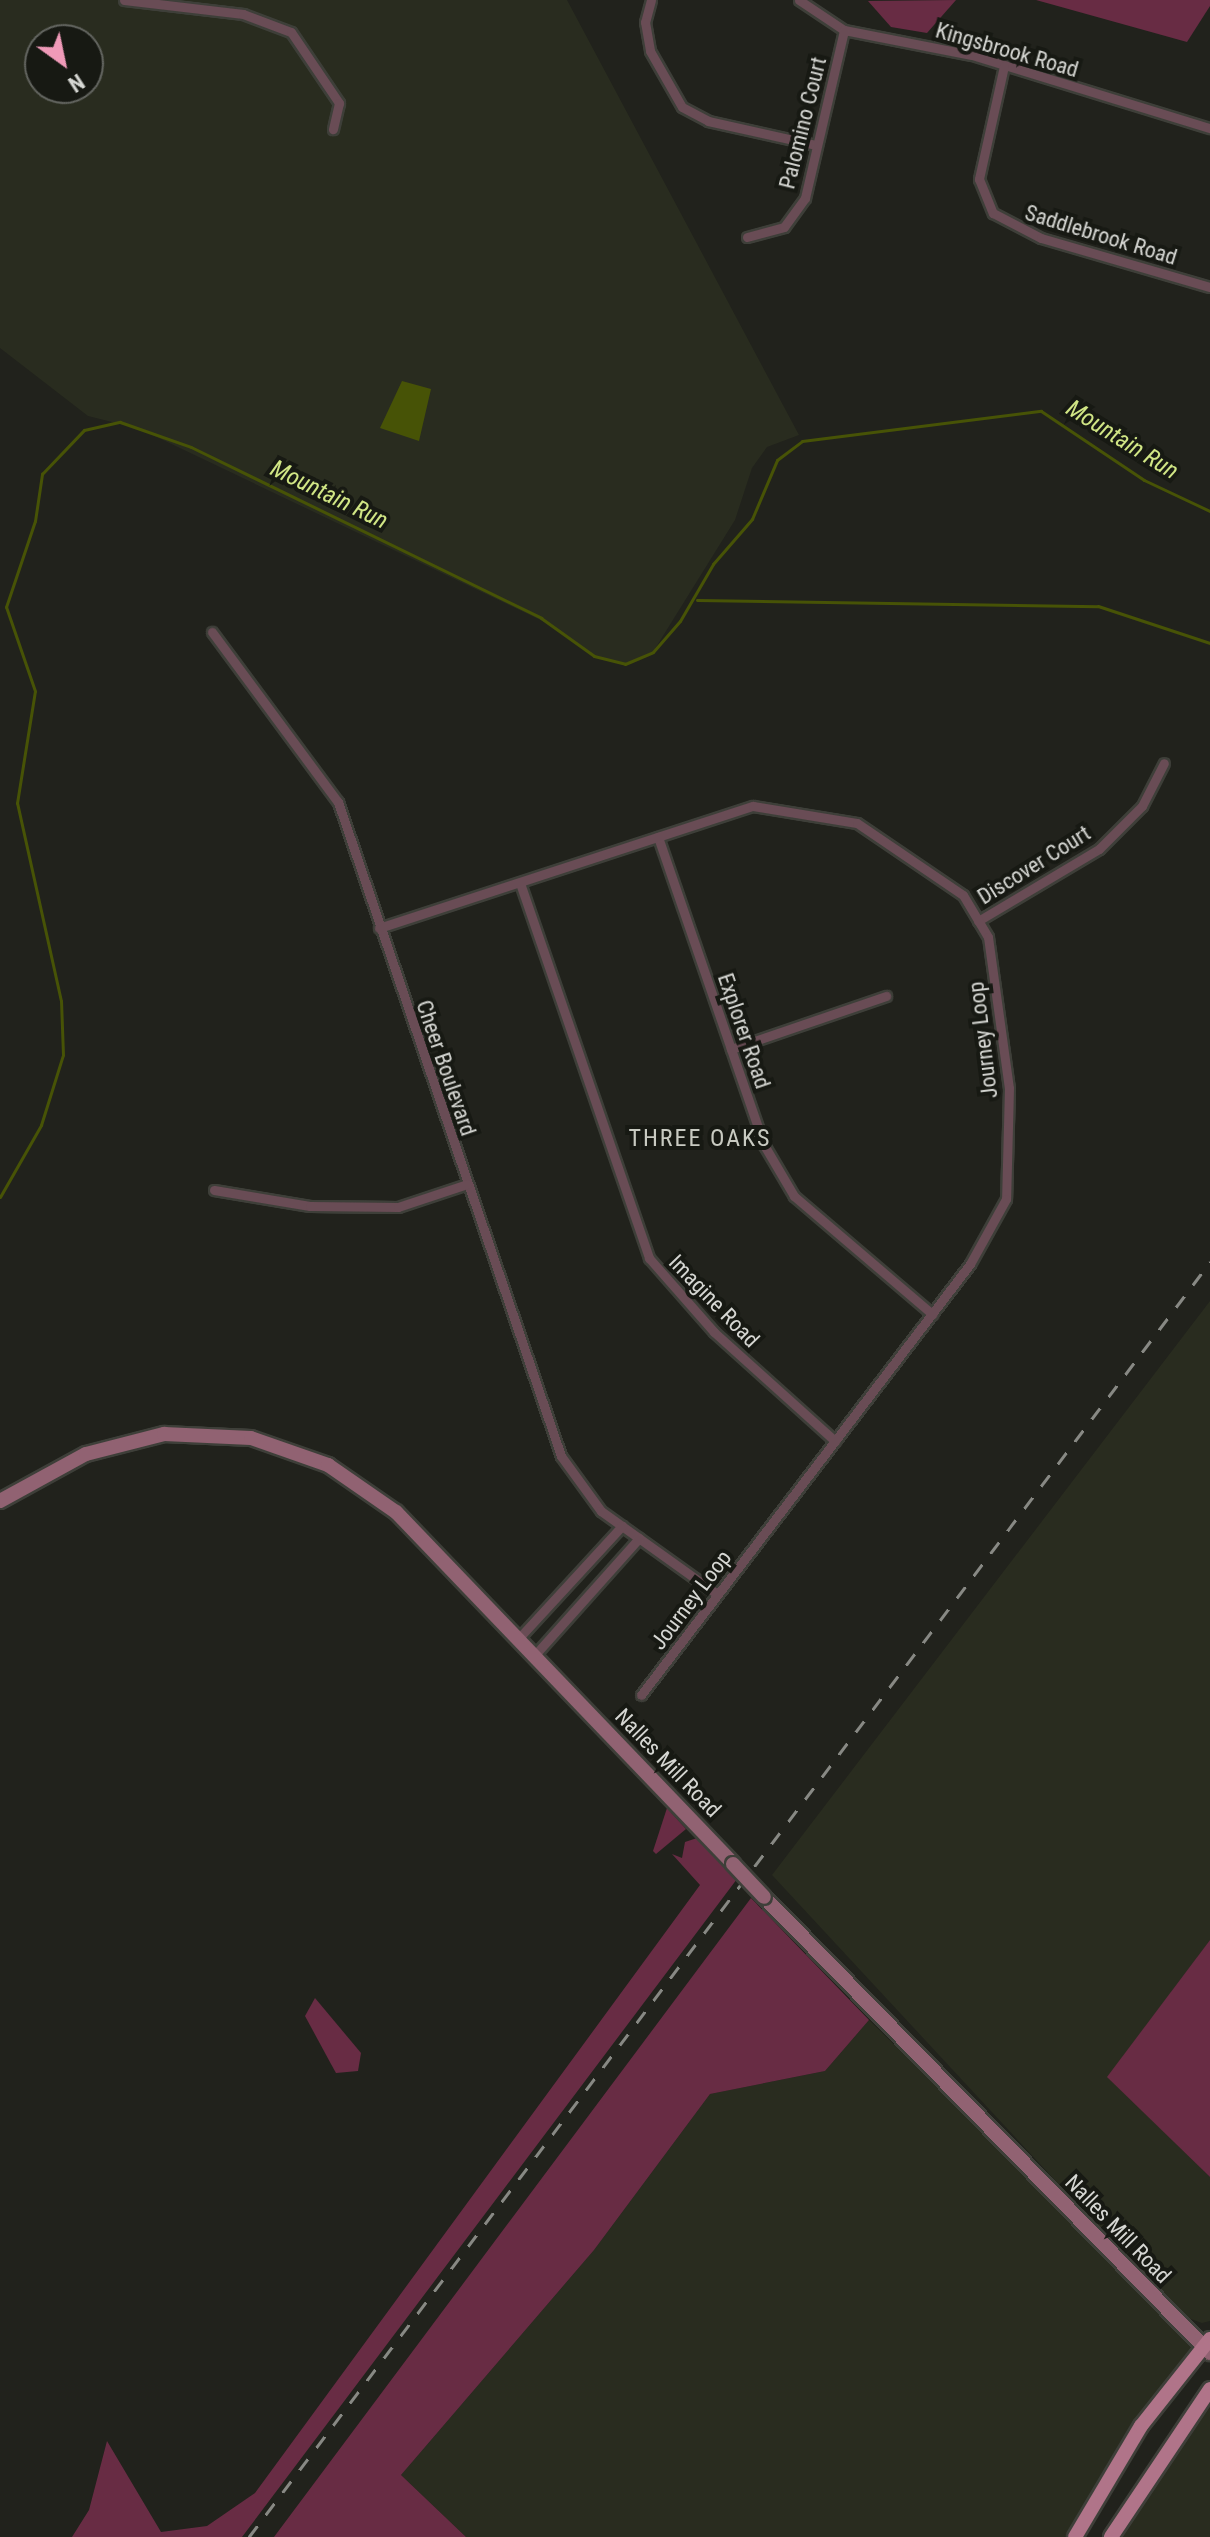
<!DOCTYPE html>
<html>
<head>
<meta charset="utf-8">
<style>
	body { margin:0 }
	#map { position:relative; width:1210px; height:2537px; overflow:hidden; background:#21221c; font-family:"Roboto Condensed",sans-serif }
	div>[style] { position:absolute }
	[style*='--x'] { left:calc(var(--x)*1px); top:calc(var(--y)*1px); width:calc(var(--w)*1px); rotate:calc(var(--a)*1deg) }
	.built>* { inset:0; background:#292c1f }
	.green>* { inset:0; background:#682c44 }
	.water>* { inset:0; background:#475306 }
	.stream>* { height:3px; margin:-1.5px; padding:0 1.5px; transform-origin:1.5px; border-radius:1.5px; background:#475306 }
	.roads { filter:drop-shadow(2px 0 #3e3f39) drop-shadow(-2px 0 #3e3f39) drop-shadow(0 2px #3e3f39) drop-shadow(0 -2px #3e3f39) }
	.street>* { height:9px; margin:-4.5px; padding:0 4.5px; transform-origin:4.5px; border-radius:4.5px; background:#694c55 }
	.secondary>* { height:14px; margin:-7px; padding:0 7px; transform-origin:7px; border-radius:7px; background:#916272 }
	.primary>* { height:14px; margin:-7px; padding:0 7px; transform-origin:7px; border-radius:7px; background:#b07489 }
	.rail>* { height:3px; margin-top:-1.5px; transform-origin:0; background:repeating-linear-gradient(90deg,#888984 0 14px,transparent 0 28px) }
	.bridges { filter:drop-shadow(2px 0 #3e3f39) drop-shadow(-2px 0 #3e3f39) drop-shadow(0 2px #3e3f39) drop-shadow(0 -2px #3e3f39) }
	.secondary-bridge>* { height:14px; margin:-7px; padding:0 7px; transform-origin:7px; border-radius:7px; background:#916272 }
	span { translate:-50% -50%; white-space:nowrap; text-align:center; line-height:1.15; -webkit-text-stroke:8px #171913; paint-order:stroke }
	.street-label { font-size:22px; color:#d6d7d3 }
	.water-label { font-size:24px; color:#d1e685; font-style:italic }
	.neighbourhood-label { font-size:24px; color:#c8cac1; letter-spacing:2px }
	.north { position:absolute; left:24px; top:24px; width:80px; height:80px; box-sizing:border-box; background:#171913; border:2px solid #636560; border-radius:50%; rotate:147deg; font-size:22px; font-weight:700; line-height:32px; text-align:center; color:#d6d7d3 }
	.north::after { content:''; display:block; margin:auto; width:28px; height:36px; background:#ef9ab8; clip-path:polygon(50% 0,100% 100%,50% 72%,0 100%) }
</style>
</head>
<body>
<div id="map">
	<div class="built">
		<i style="clip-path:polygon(evenodd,0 0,567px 0,799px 435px,767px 447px,752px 468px,735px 520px,653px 652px,625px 664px,594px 656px,555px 627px,140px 429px,88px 416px,0 348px,0 0,40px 40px,88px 40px,88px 88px,40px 88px,40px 40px)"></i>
		<i style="clip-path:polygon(1210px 1301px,1210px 1940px,1108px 2077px,1210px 2177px,1210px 2321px,1202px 2323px,1180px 2315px,772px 1875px)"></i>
		<i style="clip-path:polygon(869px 2020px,1203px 2347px,1075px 2537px,466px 2537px,401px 2475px,594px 2250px,710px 2094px,825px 2071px)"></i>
		<i style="clip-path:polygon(1210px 2389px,1210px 2537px,1113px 2537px)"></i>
	</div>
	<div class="green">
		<i style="clip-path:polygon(956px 0,927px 33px,891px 27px,868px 1px)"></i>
		<i style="clip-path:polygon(1036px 0,1210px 0,1210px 6px,1187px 42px)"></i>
		<i style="clip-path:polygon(667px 1808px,686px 1829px,656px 1854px,653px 1851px)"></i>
		<i style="clip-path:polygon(700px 1837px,737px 1879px,242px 2537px,72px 2537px,89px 2510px,107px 2441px,161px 2532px,207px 2526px,255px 2493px,700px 1885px,672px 1854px,682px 1858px,685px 1842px)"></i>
		<i style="clip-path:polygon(751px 1898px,869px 2020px,825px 2071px,710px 2094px,594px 2250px,401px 2475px,466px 2537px,274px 2537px)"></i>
		<i style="clip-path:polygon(1210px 1940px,1210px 2177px,1107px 2077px)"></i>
		<i style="clip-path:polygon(315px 1998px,361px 2053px,358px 2071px,336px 2073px,331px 2064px,305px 2016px)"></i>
	</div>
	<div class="water">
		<i style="clip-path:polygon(402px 381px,431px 389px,419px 441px,380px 428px)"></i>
	</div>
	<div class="stream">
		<i style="--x:697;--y:600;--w:401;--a:0.9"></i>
		<i style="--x:1098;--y:606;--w:118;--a:18.3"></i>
		<i style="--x:0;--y:1197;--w:83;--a:-60.3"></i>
		<i style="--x:41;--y:1125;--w:73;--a:-72.6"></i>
		<i style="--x:63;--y:1055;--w:54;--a:-92.1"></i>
		<i style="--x:61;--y:1001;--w:203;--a:-102.5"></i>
		<i style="--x:17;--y:803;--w:113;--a:-80.9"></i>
		<i style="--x:35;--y:691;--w:89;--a:-109"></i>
		<i style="--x:6;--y:607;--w:91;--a:-71.4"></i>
		<i style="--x:35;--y:521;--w:48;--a:-81.5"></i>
		<i style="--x:42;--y:474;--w:61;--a:-46.3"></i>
		<i style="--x:84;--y:430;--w:37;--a:-13"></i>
		<i style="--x:120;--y:422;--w:75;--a:19.4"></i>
		<i style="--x:191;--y:447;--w:390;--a:26"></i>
		<i style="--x:541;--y:618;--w:65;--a:35.6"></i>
		<i style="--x:594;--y:656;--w:32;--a:14"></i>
		<i style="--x:625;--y:664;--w:30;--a:-23"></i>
		<i style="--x:653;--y:652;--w:41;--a:-48.9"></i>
		<i style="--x:680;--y:621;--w:66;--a:-59.9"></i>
		<i style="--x:713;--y:564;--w:60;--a:-49.1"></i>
		<i style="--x:752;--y:519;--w:64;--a:-67"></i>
		<i style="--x:777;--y:460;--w:31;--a:-37"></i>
		<i style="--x:802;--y:441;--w:241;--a:-7.2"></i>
		<i style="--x:1041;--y:411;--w:124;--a:33.8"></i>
		<i style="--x:1144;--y:480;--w:73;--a:25.2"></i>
	</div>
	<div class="roads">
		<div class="street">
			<i style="--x:124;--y:0;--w:120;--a:6.7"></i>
			<i style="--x:243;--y:14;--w:51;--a:20.6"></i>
			<i style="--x:291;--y:32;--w:86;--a:55.9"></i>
			<i style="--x:339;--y:103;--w:27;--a:103"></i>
			<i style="--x:651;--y:0;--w:23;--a:105"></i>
			<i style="--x:645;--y:22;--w:29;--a:80"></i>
			<i style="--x:650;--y:51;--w:64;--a:60.3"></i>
			<i style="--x:682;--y:107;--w:30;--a:28"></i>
			<i style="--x:708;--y:121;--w:111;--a:12.5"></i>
			<i style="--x:799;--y:0;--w:54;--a:33.7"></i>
			<i style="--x:844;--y:30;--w:130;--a:11.1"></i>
			<i style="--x:972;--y:55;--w:249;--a:17.1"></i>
			<i style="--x:1004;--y:66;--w:116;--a:102.5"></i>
			<i style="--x:979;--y:179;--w:37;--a:68"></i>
			<i style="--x:993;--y:213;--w:54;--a:27.5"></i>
			<i style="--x:1041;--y:238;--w:176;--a:16.2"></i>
			<i style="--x:747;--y:237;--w:38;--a:-15"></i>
			<i style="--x:784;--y:227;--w:36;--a:-54"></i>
			<i style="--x:805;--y:198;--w:172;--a:-76.9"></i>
			<i style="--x:212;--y:632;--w:212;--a:53.5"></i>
			<i style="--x:338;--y:802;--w:691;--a:71.17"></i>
			<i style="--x:561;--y:1456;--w:68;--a:54"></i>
			<i style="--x:601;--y:1511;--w:143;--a:35.6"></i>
			<i style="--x:658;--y:837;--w:326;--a:71"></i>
			<i style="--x:764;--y:1145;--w:59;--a:59.5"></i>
			<i style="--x:794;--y:1196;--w:182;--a:40.5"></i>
			<i style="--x:520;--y:883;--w:397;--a:71"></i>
			<i style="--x:649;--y:1258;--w:98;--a:48.7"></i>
			<i style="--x:714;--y:1332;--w:163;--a:42"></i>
			<i style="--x:978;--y:921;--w:141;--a:-30.8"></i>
			<i style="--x:1099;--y:849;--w:61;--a:-45"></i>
			<i style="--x:1142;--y:806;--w:48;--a:-62.9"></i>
			<i style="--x:379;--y:928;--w:393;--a:-18.1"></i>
			<i style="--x:753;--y:806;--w:105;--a:9.3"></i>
			<i style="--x:857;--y:823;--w:128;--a:34.2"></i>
			<i style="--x:963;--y:895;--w:49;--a:59.2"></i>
			<i style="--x:988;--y:937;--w:152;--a:82.1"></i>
			<i style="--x:1009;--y:1088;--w:111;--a:91.5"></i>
			<i style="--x:1006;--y:1199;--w:74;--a:119"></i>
			<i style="--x:970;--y:1264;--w:542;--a:127.36"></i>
			<i style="--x:731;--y:1049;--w:164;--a:-18.9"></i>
			<i style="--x:214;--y:1190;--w:97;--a:9.5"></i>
			<i style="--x:310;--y:1206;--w:88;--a:0.7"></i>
			<i style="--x:398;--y:1207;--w:73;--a:-18.4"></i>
			<i style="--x:518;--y:1639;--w:154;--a:-47.4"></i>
			<i style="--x:534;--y:1656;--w:158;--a:-48.3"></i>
		</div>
		<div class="secondary">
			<i style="--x:0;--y:1501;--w:98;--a:-28.7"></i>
			<i style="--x:86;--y:1454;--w:81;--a:-14.4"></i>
			<i style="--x:164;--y:1434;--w:87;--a:2.6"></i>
			<i style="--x:251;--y:1438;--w:82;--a:19.3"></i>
			<i style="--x:328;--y:1465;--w:83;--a:34.7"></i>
			<i style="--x:396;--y:1512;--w:487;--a:46.2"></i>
			<i style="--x:764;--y:1897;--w:638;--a:45.64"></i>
		</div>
		<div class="primary">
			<i style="--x:1075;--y:2537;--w:129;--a:-59.3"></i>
			<i style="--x:1141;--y:2426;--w:111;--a:-51.6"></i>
			<i style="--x:1111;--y:2537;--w:178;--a:-56.2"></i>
		</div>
	</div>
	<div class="rail">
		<i style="--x:249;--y:2537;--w:1597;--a:-52.99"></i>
	</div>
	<div class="bridges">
		<div class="secondary-bridge">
			<i style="--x:733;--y:1864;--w:45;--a:46.8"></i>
		</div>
	</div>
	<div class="street-label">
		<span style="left:1007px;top:50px;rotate:16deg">Kingsbrook Road</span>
		<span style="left:803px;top:123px;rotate:-76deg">Palomino Court</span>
		<span style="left:1101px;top:235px;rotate:17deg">Saddlebrook Road</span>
		<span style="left:1034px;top:865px;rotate:-32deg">Discover Court</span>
		<span style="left:744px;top:1031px;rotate:71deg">Explorer Road</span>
		<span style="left:983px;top:1040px;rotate:-97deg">Journey Loop</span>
		<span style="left:446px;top:1068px;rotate:71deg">Cheer Boulevard</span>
		<span style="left:714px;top:1301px;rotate:46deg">Imagine Road</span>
		<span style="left:691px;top:1600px;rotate:-53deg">Journey Loop</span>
		<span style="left:668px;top:1763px;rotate:46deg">Nalles Mill Road</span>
		<span style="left:1118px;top:2229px;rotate:46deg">Nalles Mill Road</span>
	</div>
	<div class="water-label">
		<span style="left:1122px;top:440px;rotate:32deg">Mountain Run</span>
		<span style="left:329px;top:495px;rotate:26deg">Mountain Run</span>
	</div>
	<div class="neighbourhood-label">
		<span style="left:700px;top:1139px">THREE OAKS</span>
	</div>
	<div class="north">N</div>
</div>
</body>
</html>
